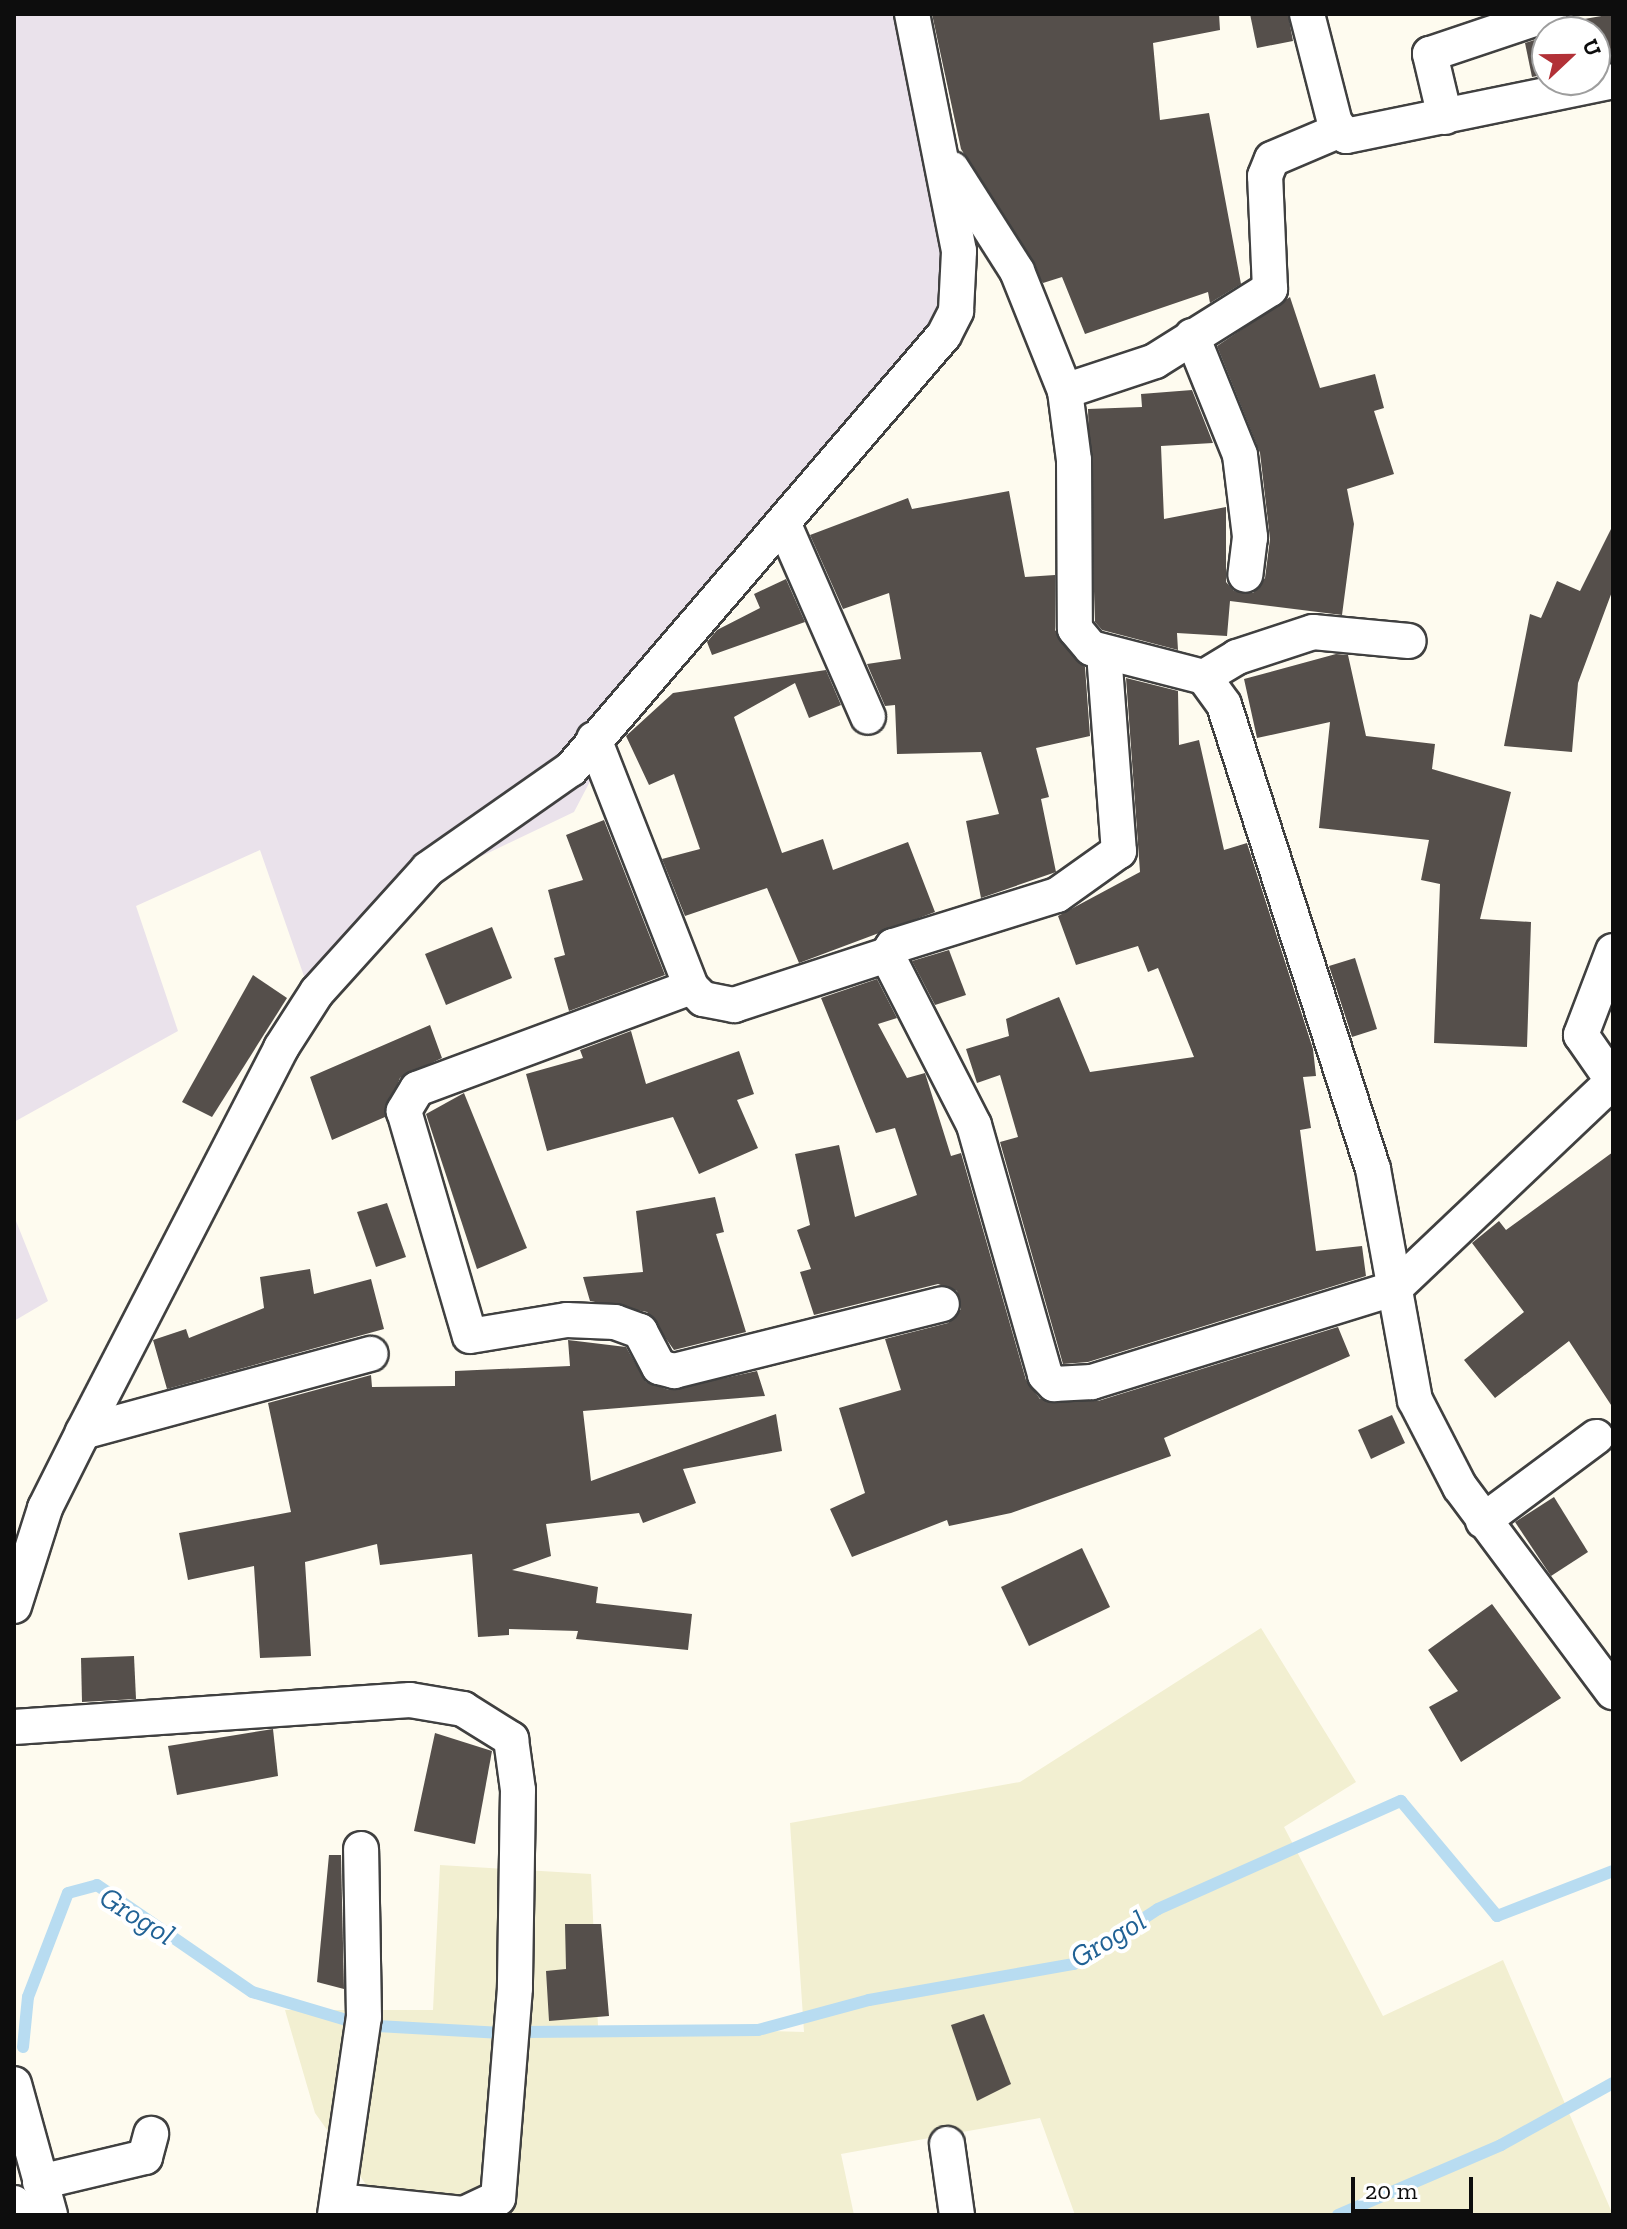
<!DOCTYPE html>
<html>
<head>
<meta charset="utf-8">
<style>
	body { margin:0 }
	#map { position:relative; width:1627px; height:2229px; overflow:hidden; background:#fefbef; font-family:"Zilla Slab",serif }
	div>[style] { position:absolute }
	[style*='--x'] { left:calc(var(--x)*1px); top:calc(var(--y)*1px); width:calc(var(--w)*1px); rotate:calc(var(--a)*1deg) }
	.industrial>* { inset:0; background:#eae2eb }
	.farmland>* { inset:0; background:#f2efd1 }
	.stream>* { height:12px; margin:-6px; padding:0 6px; transform-origin:6px; border-radius:6px; background:#b8dcf1 }
	.building>* { inset:0; background:#554f4b }
	.roads { filter:drop-shadow(2px 0 #404040) drop-shadow(-2px 0 #404040) drop-shadow(0 2px #404040) drop-shadow(0 -2px #404040) }
	.street>* { height:34px; margin:-17px; padding:0 17px; transform-origin:17px; border-radius:17px; background:#fff }
	span { translate:-50% -50%; white-space:nowrap; text-align:center; line-height:1.15; -webkit-text-stroke:8px #fff; paint-order:stroke }
	.water-label { font-size:30px; color:#216295; font-style:italic }
	.frame { position:absolute; inset:0; border:16px solid #0d0d0d; pointer-events:none }
	.north { position:absolute; left:1531px; top:16px; width:80px; height:80px; box-sizing:border-box; background:#fff; border:2px solid #9e9e9e; border-radius:50%; rotate:68deg; font-size:22px; font-weight:700; line-height:32px; text-align:center; color:#0d0d0d }
	.north::after { content:''; display:block; margin:auto; width:28px; height:36px; background:#b23137; clip-path:polygon(50% 0,100% 100%,50% 72%,0 100%) }
	.scale { position:absolute; left:1351px; top:2177px; width:122px; height:36px; box-sizing:border-box; border:4px solid #0d0d0d; border-top:0; padding-left:10px; font-size:24px; line-height:28px; white-space:nowrap; color:#0d0d0d; -webkit-text-stroke:6px #fff; paint-order:stroke }
</style>
</head>
<body>
<div id="map">
	<div class="industrial">
		<i style="clip-path:polygon(14px 14px,931px 14px,971px 309px,629px 707px,574px 812px,461px 866px,313px 1002px,260px 850px,136px 906px,178px 1031px,14px 1122px)"></i>
		<i style="clip-path:polygon(14px 1216px,48px 1301px,14px 1321px)"></i>
	</div>
	<div class="farmland">
		<i style="clip-path:polygon(1261px 1628px,1356px 1782px,1284px 1827px,1383px 2016px,1503px 1960px,1613px 2215px,1075px 2215px,1040px 2118px,841px 2154px,854px 2215px,398px 2215px,370px 2190px,315px 2113px,285px 2010px,433px 2010px,440px 1865px,591px 1874px,598px 2026px,804px 2032px,790px 1823px,1020px 1782px)"></i>
	</div>
	<div class="stream">
		<i style="--x:377;--y:2026;--w:125;--a:3.2"></i>
		<i style="--x:524;--y:2032;--w:234;--a:-0.5"></i>
		<i style="--x:758;--y:2030;--w:115;--a:-15.1"></i>
		<i style="--x:869;--y:2000;--w:208;--a:-10"></i>
		<i style="--x:1074;--y:1964;--w:100;--a:-33.2"></i>
		<i style="--x:1158;--y:1909;--w:266;--a:-24"></i>
		<i style="--x:1401;--y:1801;--w:150;--a:50.1"></i>
		<i style="--x:1497;--y:1916;--w:124;--a:-21.2"></i>
		<i style="--x:23;--y:2047;--w:50;--a:-84.3"></i>
		<i style="--x:28;--y:1997;--w:111;--a:-69"></i>
		<i style="--x:68;--y:1893;--w:30;--a:-15"></i>
		<i style="--x:97;--y:1885;--w:188;--a:34.6"></i>
		<i style="--x:252;--y:1992;--w:102;--a:16.5"></i>
		<i style="--x:1338;--y:2215;--w:177;--a:-23.2"></i>
		<i style="--x:1501;--y:2145;--w:128;--a:-29"></i>
	</div>
	<div class="building">
		<i style="clip-path:polygon(932px 14px,1219px 14px,1220px 30px,1153px 43px,1160px 120px,1209px 113px,1241px 284px,1210px 303px,1208px 292px,1085px 334px,1062px 277px,1043px 283px,961px 149px)"></i>
		<i style="clip-path:polygon(1250px 14px,1288px 14px,1293px 41px,1257px 48px)"></i>
		<i style="clip-path:polygon(1613px 14px,1613px 62px,1595px 64px,1595px 32px,1557px 32px,1567px 22px)"></i>
		<i style="clip-path:polygon(1547px 36px,1547px 74px,1532px 77px,1525px 43px)"></i>
		<i style="clip-path:polygon(1290px 297px,1320px 388px,1375px 374px,1384px 408px,1374px 411px,1394px 474px,1347px 489px,1354px 524px,1342px 615px,1230px 601px,1227px 636px,1177px 633px,1178px 650px,1102px 630px,1095px 622px,1088px 409px,1142px 407px,1141px 394px,1192px 390px,1213px 443px,1161px 446px,1164px 519px,1226px 507px,1226px 582px,1234px 591px,1253px 593px,1265px 578px,1270px 539px,1260px 453px,1217px 346px)"></i>
		<i style="clip-path:polygon(1009px 491px,1025px 577px,1055px 575px,1055px 630px,1085px 667px,1090px 736px,1036px 748px,1049px 797px,1041px 799px,1056px 872px,981px 898px,966px 821px,999px 814px,981px 752px,897px 754px,895px 705px,885px 706px,867px 664px,901px 659px,889px 593px,843px 609px,810px 535px,908px 498px,912px 509px)"></i>
		<i style="clip-path:polygon(1613px 525px,1613px 589px,1578px 683px,1572px 752px,1504px 746px,1530px 614px,1541px 618px,1557px 581px,1580px 591px)"></i>
		<i style="clip-path:polygon(786px 579px,805px 622px,712px 655px,707px 642px,717px 630px,760px 608px,754px 594px)"></i>
		<i style="clip-path:polygon(1336px 654px,1348px 655px,1366px 736px,1435px 744px,1432px 769px,1511px 792px,1480px 919px,1531px 922px,1527px 1047px,1434px 1043px,1440px 884px,1421px 880px,1429px 840px,1319px 828px,1330px 722px,1257px 738px,1244px 679px)"></i>
		<i style="clip-path:polygon(826px 670px,841px 705px,809px 718px,795px 683px,734px 717px,782px 853px,823px 839px,833px 870px,908px 842px,935px 912px,799px 963px,767px 888px,685px 916px,662px 859px,700px 849px,674px 774px,649px 785px,626px 736px,673px 693px)"></i>
		<i style="clip-path:polygon(1126px 678px,1178px 691px,1179px 745px,1199px 740px,1224px 850px,1247px 843px,1313px 1049px,1316px 1076px,1303px 1077px,1311px 1128px,1300px 1130px,1316px 1251px,1362px 1246px,1366px 1276px,1088px 1362px,1063px 1364px,1000px 1142px,1018px 1137px,1000px 1075px,977px 1083px,966px 1049px,1009px 1036px,1006px 1019px,1059px 997px,1090px 1072px,1194px 1057px,1158px 968px,1148px 972px,1138px 946px,1076px 965px,1058px 916px,1140px 872px)"></i>
		<i style="clip-path:polygon(604px 820px,665px 975px,569px 1011px,554px 958px,565px 955px,548px 890px,583px 880px,566px 835px)"></i>
		<i style="clip-path:polygon(492px 927px,512px 978px,446px 1005px,425px 954px)"></i>
		<i style="clip-path:polygon(949px 950px,966px 995px,935px 1005px,912px 961px)"></i>
		<i style="clip-path:polygon(1355px 958px,1377px 1029px,1352px 1037px,1329px 966px)"></i>
		<i style="clip-path:polygon(253px 975px,287px 998px,212px 1117px,182px 1102px)"></i>
		<i style="clip-path:polygon(877px 979px,897px 1018px,878px 1024px,907px 1078px,925px 1073px,951px 1156px,961px 1153px,1026px 1380px,1040px 1399px,1098px 1401px,1338px 1327px,1350px 1356px,1164px 1438px,1171px 1456px,1011px 1513px,949px 1526px,947px 1520px,852px 1557px,830px 1509px,865px 1493px,839px 1408px,901px 1390px,885px 1339px,948px 1323px,961px 1309px,957px 1291px,938px 1284px,814px 1315px,800px 1272px,811px 1269px,797px 1230px,810px 1225px,795px 1154px,839px 1145px,855px 1217px,917px 1195px,895px 1128px,876px 1133px,821px 998px)"></i>
		<i style="clip-path:polygon(430px 1025px,442px 1058px,400px 1078px,385px 1117px,332px 1140px,310px 1077px)"></i>
		<i style="clip-path:polygon(631px 1031px,646px 1084px,739px 1051px,754px 1094px,737px 1100px,758px 1148px,699px 1174px,673px 1117px,547px 1151px,526px 1074px,583px 1058px,580px 1050px)"></i>
		<i style="clip-path:polygon(464px 1093px,527px 1248px,477px 1269px,426px 1114px)"></i>
		<i style="clip-path:polygon(1613px 1152px,1613px 1408px,1569px 1341px,1495px 1398px,1464px 1360px,1524px 1312px,1472px 1243px,1499px 1221px,1506px 1230px)"></i>
		<i style="clip-path:polygon(715px 1197px,724px 1232px,716px 1234px,746px 1332px,674px 1350px,647px 1312px,590px 1301px,583px 1277px,643px 1272px,636px 1211px)"></i>
		<i style="clip-path:polygon(387px 1203px,406px 1257px,376px 1267px,357px 1212px)"></i>
		<i style="clip-path:polygon(310px 1269px,314px 1294px,371px 1279px,384px 1329px,167px 1389px,153px 1340px,186px 1329px,189px 1338px,264px 1308px,260px 1277px)"></i>
		<i style="clip-path:polygon(568px 1340px,626px 1347px,646px 1382px,669px 1390px,757px 1371px,765px 1396px,583px 1411px,591px 1481px,776px 1414px,782px 1451px,683px 1469px,696px 1503px,643px 1523px,639px 1513px,546px 1524px,551px 1556px,512px 1570px,598px 1587px,596px 1603px,692px 1614px,688px 1650px,576px 1639px,578px 1631px,509px 1629px,509px 1635px,478px 1637px,472px 1554px,380px 1565px,377px 1544px,305px 1562px,311px 1656px,260px 1658px,254px 1566px,188px 1580px,179px 1533px,291px 1512px,268px 1403px,371px 1375px,372px 1387px,455px 1386px,455px 1371px,570px 1366px)"></i>
		<i style="clip-path:polygon(1392px 1415px,1405px 1443px,1371px 1459px,1358px 1430px)"></i>
		<i style="clip-path:polygon(1554px 1497px,1588px 1552px,1551px 1576px,1515px 1522px)"></i>
		<i style="clip-path:polygon(1082px 1548px,1110px 1607px,1029px 1646px,1001px 1587px)"></i>
		<i style="clip-path:polygon(1492px 1604px,1561px 1698px,1461px 1762px,1429px 1707px,1458px 1691px,1428px 1650px)"></i>
		<i style="clip-path:polygon(134px 1656px,136px 1699px,82px 1702px,81px 1658px)"></i>
		<i style="clip-path:polygon(273px 1729px,278px 1776px,177px 1795px,168px 1746px)"></i>
		<i style="clip-path:polygon(435px 1733px,492px 1751px,475px 1844px,414px 1831px)"></i>
		<i style="clip-path:polygon(329px 1855px,341px 1855px,344px 1989px,317px 1982px)"></i>
		<i style="clip-path:polygon(565px 1924px,601px 1924px,609px 2016px,549px 2021px,546px 1971px,566px 1969px)"></i>
		<i style="clip-path:polygon(984px 2014px,1011px 2084px,977px 2101px,951px 2025px)"></i>
	</div>
	<div class="roads">
		<div class="street">
			<i style="--x:1307;--y:14;--w:113;--a:75.6"></i>
			<i style="--x:1335;--y:123;--w:17;--a:50"></i>
			<i style="--x:1346;--y:136;--w:273;--a:-11.6"></i>
			<i style="--x:1445;--y:117;--w:65;--a:-103.4"></i>
			<i style="--x:1430;--y:54;--w:126;--a:-18.6"></i>
			<i style="--x:952;--y:169;--w:121;--a:57.5"></i>
			<i style="--x:1017;--y:271;--w:129;--a:68.2"></i>
			<i style="--x:1065;--y:391;--w:70;--a:82.6"></i>
			<i style="--x:1074;--y:460;--w:169;--a:89.7"></i>
			<i style="--x:1075;--y:629;--w:25;--a:50"></i>
			<i style="--x:1091;--y:648;--w:117;--a:14.4"></i>
			<i style="--x:1204;--y:677;--w:34;--a:54"></i>
			<i style="--x:1224;--y:705;--w:487;--a:72.2"></i>
			<i style="--x:1373;--y:1169;--w:235;--a:79.7"></i>
			<i style="--x:1415;--y:1400;--w:98;--a:62.7"></i>
			<i style="--x:1460;--y:1487;--w:256;--a:53.3"></i>
			<i style="--x:1192;--y:336;--w:128;--a:68"></i>
			<i style="--x:1240;--y:455;--w:83;--a:83"></i>
			<i style="--x:1250;--y:537;--w:38;--a:97"></i>
			<i style="--x:1065;--y:391;--w:95;--a:-18.4"></i>
			<i style="--x:1155;--y:361;--w:136;--a:-32.1"></i>
			<i style="--x:1270;--y:289;--w:113;--a:-92.5"></i>
			<i style="--x:1265;--y:176;--w:18;--a:-68"></i>
			<i style="--x:1272;--y:159;--w:72;--a:-23"></i>
			<i style="--x:785;--y:527;--w:207;--a:66.4"></i>
			<i style="--x:1104;--y:653;--w:199;--a:85.7"></i>
			<i style="--x:1119;--y:851;--w:76;--a:144.6"></i>
			<i style="--x:1057;--y:895;--w:172;--a:162.7"></i>
			<i style="--x:893;--y:946;--w:11;--a:124"></i>
			<i style="--x:887;--y:955;--w:191;--a:62.9"></i>
			<i style="--x:974;--y:1125;--w:260;--a:74.1"></i>
			<i style="--x:1045;--y:1375;--w:13;--a:45"></i>
			<i style="--x:1054;--y:1384;--w:38;--a:-3"></i>
			<i style="--x:1092;--y:1382;--w:317;--a:-17.2"></i>
			<i style="--x:1395;--y:1288;--w:301;--a:-43.5"></i>
			<i style="--x:1204;--y:677;--w:39;--a:-31"></i>
			<i style="--x:1237;--y:657;--w:80;--a:-18.2"></i>
			<i style="--x:1313;--y:632;--w:96;--a:5.4"></i>
			<i style="--x:594;--y:739;--w:266;--a:68.6"></i>
			<i style="--x:691;--y:987;--w:17;--a:45"></i>
			<i style="--x:703;--y:999;--w:32;--a:11"></i>
			<i style="--x:734;--y:1005;--w:161;--a:-18.1"></i>
			<i style="--x:1613;--y:951;--w:90;--a:110.9"></i>
			<i style="--x:1581;--y:1035;--w:56;--a:55.2"></i>
			<i style="--x:691;--y:987;--w:292;--a:159.6"></i>
			<i style="--x:417;--y:1089;--w:26;--a:121"></i>
			<i style="--x:404;--y:1111;--w:234;--a:73.7"></i>
			<i style="--x:470;--y:1336;--w:98;--a:-9.4"></i>
			<i style="--x:567;--y:1320;--w:48;--a:2.4"></i>
			<i style="--x:615;--y:1322;--w:27;--a:20"></i>
			<i style="--x:640;--y:1331;--w:41;--a:62.2"></i>
			<i style="--x:659;--y:1367;--w:16;--a:15"></i>
			<i style="--x:674;--y:1371;--w:276;--a:-14"></i>
			<i style="--x:83;--y:1432;--w:298;--a:-15.2"></i>
			<i style="--x:1483;--y:1521;--w:141;--a:-36.6"></i>
			<i style="--x:14;--y:1606;--w:103;--a:-72.4"></i>
			<i style="--x:45;--y:1508;--w:85;--a:-63.4"></i>
			<i style="--x:83;--y:1432;--w:432;--a:-62.7"></i>
			<i style="--x:281;--y:1048;--w:67;--a:-57.3"></i>
			<i style="--x:317;--y:992;--w:166;--a:-47.9"></i>
			<i style="--x:428;--y:869;--w:174;--a:-35"></i>
			<i style="--x:571;--y:769;--w:572;--a:-49.32"></i>
			<i style="--x:944;--y:335;--w:27;--a:-63"></i>
			<i style="--x:956;--y:311;--w:60;--a:-87.1"></i>
			<i style="--x:959;--y:251;--w:242;--a:-101.2"></i>
			<i style="--x:14;--y:1727;--w:397;--a:-3.9"></i>
			<i style="--x:410;--y:1700;--w:54;--a:9.6"></i>
			<i style="--x:463;--y:1709;--w:57;--a:32"></i>
			<i style="--x:511;--y:1739;--w:51;--a:82.2"></i>
			<i style="--x:518;--y:1790;--w:198;--a:90.9"></i>
			<i style="--x:515;--y:1988;--w:211;--a:94.6"></i>
			<i style="--x:498;--y:2198;--w:38;--a:155"></i>
			<i style="--x:463;--y:2214;--w:124;--a:-174"></i>
			<i style="--x:14;--y:2084;--w:136;--a:74.6"></i>
			<i style="--x:947;--y:2144;--w:72;--a:82"></i>
			<i style="--x:40;--y:2182;--w:108;--a:-13.4"></i>
			<i style="--x:145;--y:2157;--w:24;--a:-75"></i>
			<i style="--x:14;--y:2203;--w:13;--a:72"></i>
			<i style="--x:335;--y:2215;--w:200;--a:-81.7"></i>
			<i style="--x:364;--y:2017;--w:168;--a:-91"></i>
		</div>
	</div>
	<div class="water-label">
		<span style="left:137px;top:1916px;rotate:32deg">Grogol</span>
		<span style="left:1108px;top:1939px;rotate:-31deg">Grogol</span>
	</div>
	<div class="frame"></div>
	<div class="north">U</div>
	<div class="scale">20 m</div>
</div>
</body>
</html>
